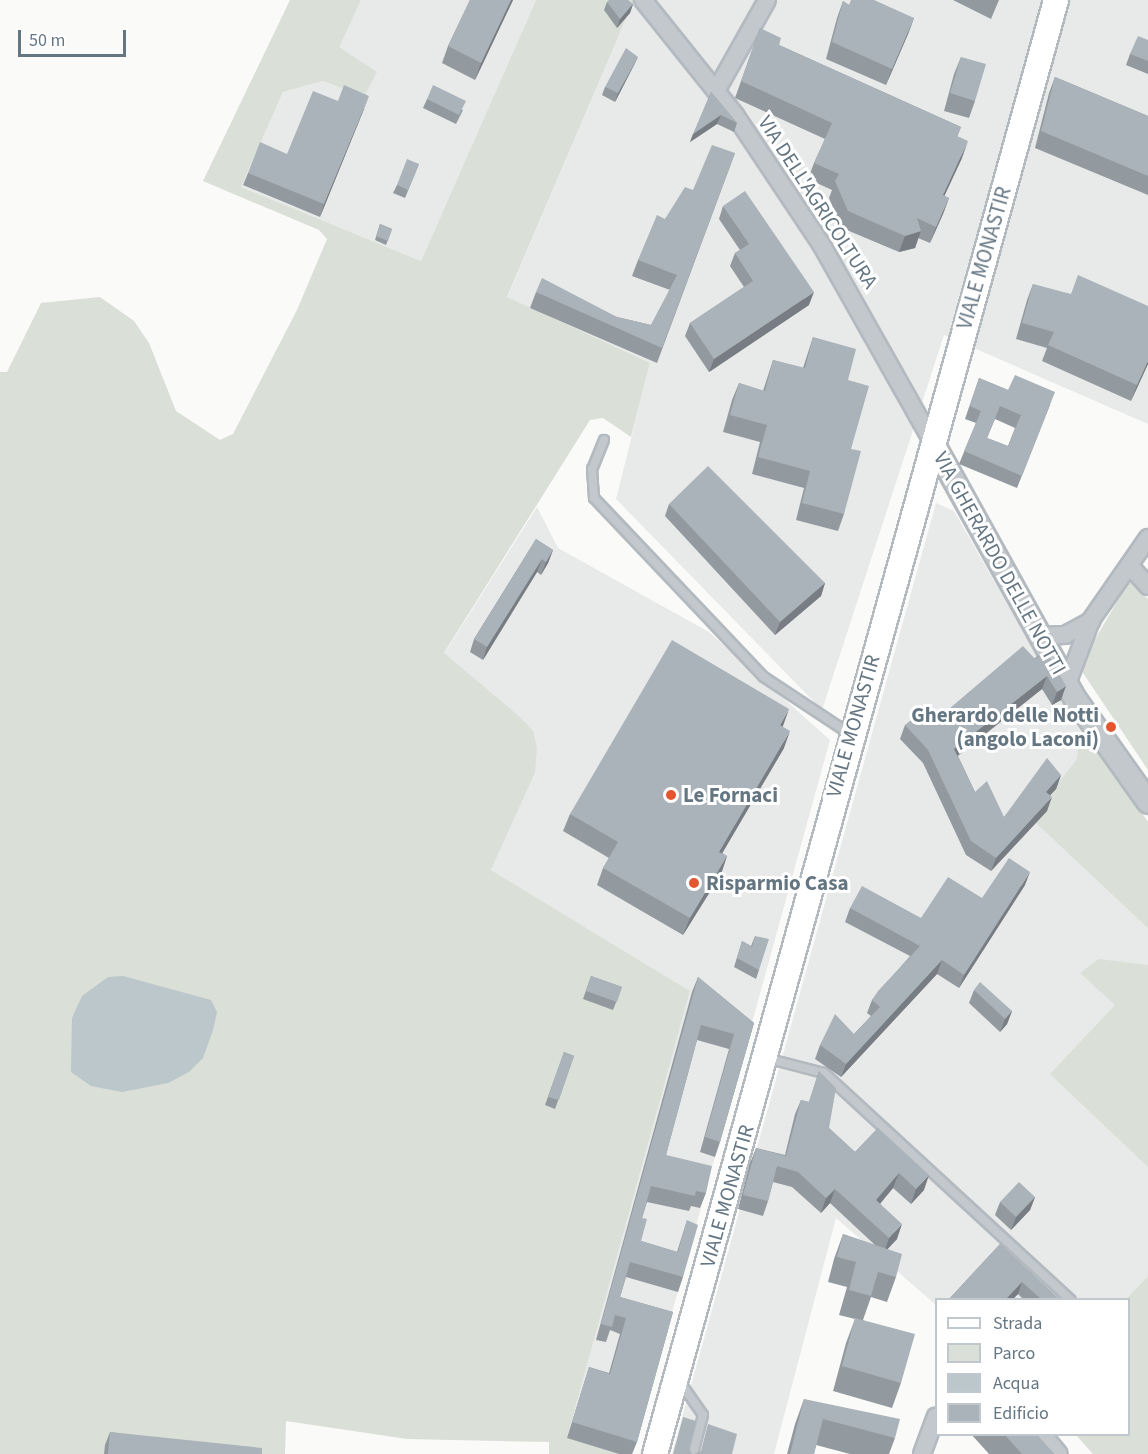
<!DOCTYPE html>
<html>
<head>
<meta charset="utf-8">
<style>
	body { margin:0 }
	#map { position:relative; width:1148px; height:1454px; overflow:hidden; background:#fafaf8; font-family:"Source Sans 3",sans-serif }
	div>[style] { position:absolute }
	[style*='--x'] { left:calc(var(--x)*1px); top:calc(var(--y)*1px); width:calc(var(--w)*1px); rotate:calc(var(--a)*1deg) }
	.built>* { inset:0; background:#e8e9e9 }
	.green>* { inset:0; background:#dadfd7 }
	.water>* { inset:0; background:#bbc7cb }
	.roads { filter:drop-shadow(2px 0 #b3babf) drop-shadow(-2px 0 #b3babf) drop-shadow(0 2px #b3babf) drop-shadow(0 -2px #b3babf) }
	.service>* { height:8px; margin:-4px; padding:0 4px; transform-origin:4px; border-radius:4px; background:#c3c8cc }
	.minor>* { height:16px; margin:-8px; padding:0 8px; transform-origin:8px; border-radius:8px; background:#c3c8cc }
	.tertiary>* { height:21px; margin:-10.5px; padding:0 10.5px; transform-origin:10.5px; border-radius:10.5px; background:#c3c8cc }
	.secondary>* { height:24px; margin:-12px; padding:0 12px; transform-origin:12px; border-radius:12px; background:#fff }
	.wall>* { inset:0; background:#929a9f }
	.shaded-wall>* { inset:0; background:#777d82 }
	.building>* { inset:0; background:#aab3b9 }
	.dots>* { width:16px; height:16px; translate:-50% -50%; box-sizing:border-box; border:3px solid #fff; border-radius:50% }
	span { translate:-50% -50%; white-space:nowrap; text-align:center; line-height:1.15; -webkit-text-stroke:6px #fff; paint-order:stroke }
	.street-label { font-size:21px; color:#657683 }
	.poi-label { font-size:21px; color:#657683; font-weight:700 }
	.right { translate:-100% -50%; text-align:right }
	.left { translate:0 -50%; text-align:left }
	.legend { position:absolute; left:935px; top:1298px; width:195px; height:138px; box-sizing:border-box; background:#fff; border:2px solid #c1c8cd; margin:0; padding:8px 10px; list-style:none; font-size:18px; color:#657683 }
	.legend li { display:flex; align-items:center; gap:12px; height:30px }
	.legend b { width:30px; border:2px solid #c1c8cd }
	.scale { position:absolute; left:18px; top:30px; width:108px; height:27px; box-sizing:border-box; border:3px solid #657683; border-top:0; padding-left:8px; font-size:18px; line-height:21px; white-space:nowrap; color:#657683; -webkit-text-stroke:4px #fff; paint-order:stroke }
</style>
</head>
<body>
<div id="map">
	<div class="built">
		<i style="clip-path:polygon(361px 0,536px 0,421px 261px,241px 187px,283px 92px,323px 81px,364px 97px,376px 72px,338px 47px)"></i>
		<i style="clip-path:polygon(634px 0,1148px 0,1148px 424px,944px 335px,822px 710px,616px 499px,650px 363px,507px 298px)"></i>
		<i style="clip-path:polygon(936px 503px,954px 511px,1044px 668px,1148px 822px,1148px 1276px,1126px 1299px,936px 1300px,936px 1305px,836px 1218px,774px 1454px,672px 1454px)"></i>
		<i style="clip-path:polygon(537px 507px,558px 548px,709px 632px,830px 740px,633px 1454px,564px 1440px,690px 991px,491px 870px,535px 773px,519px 716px,444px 654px)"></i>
	</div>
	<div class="green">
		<i style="clip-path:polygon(290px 0,361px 0,339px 47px,377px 72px,364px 97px,323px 81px,283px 92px,241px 187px,421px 261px,536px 0,634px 0,507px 297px,650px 363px,631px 437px,603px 418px,590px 420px,444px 653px,519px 716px,533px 731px,537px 748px,535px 773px,491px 870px,690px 991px,567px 1437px,619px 1454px,549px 1454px,549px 1442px,407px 1439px,286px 1421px,285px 1454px,0 1454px,0 372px,7px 372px,41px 303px,100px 297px,134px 321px,149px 343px,176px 411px,220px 440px,233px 434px,297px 310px,327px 239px,319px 230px,203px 181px)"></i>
		<i style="clip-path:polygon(1130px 579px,1148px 599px,1148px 770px,1079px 667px)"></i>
		<i style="clip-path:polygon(1087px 734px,1148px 822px,1148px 928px,1036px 823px,1041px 805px,1077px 759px,1079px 741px)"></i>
		<i style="clip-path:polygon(1099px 959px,1148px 965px,1148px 1167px,1050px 1074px,1115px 1005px,1080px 973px)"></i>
		<i style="clip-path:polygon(1148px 1276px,1148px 1454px,1093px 1454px,1076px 1435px,1128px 1434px,1126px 1299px)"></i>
	</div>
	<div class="water">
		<i style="clip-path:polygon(123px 976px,211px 1000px,217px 1012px,213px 1030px,203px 1058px,189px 1072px,168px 1083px,122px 1092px,91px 1086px,71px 1072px,72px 1018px,82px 996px,108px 977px)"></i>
	</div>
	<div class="roads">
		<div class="service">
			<i style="--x:604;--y:440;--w:31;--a:112"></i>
			<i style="--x:592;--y:469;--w:29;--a:86"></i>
			<i style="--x:594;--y:498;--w:247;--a:46.5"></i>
			<i style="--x:764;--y:677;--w:103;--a:33.5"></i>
			<i style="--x:766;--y:1058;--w:60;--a:14.5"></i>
			<i style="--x:824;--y:1073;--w:335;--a:42.6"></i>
			<i style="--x:680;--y:1382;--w:40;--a:55.1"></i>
			<i style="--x:703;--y:1415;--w:40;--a:104.4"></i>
		</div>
		<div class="minor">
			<i style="--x:643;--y:0;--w:147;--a:51.3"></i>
			<i style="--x:735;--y:115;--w:155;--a:56.3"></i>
			<i style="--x:821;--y:244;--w:228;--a:60.6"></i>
			<i style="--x:716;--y:91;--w:104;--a:-60.7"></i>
			<i style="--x:1130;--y:566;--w:27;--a:48"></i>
			<i style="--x:1038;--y:636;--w:27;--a:-2"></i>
			<i style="--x:1065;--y:635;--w:30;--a:-28"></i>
			<i style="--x:1067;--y:684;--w:68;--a:-69.4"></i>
			<i style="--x:1091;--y:620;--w:100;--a:-55.2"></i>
			<i style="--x:1042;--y:1434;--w:26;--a:50"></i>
			<i style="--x:922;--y:1454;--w:40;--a:-69.8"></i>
		</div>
		<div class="tertiary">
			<i style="--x:933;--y:443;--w:293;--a:61"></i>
			<i style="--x:1075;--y:699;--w:126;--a:54.7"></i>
		</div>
		<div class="secondary">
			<i style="--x:655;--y:1454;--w:1508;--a:-74.58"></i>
		</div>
	</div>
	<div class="wall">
		<i style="clip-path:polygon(470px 0,513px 0,475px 80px,442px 63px,448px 46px)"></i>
		<i style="clip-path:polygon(953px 0,999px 0,991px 19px)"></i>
		<i style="clip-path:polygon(843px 1px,849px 5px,914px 18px,908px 34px,886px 85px,826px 59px,837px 18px)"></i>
		<i style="clip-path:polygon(607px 2px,633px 4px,630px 13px,617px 28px,604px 10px)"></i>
		<i style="clip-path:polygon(760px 28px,779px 45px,961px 127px,957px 137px,962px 158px,944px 196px,949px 198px,943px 214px,930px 243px,918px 238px,915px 248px,899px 252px,842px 228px,829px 198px,832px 190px,808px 179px,814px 163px,825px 139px,735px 98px)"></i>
		<i style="clip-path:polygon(1148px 40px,1148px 74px,1126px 65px,1130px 54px)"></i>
		<i style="clip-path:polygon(638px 57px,634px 65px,615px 102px,602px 95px,605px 87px)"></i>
		<i style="clip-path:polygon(961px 57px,975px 101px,969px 118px,944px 111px,954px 74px)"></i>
		<i style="clip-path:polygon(1055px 77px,1148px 116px,1148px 195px,1035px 148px,1049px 93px)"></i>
		<i style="clip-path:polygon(711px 92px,737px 123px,734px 132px,717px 124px,690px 142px)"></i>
		<i style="clip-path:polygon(427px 99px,463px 110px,456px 124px,423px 108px)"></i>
		<i style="clip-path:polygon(338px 101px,364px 109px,320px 217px,243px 185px,248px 173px,287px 154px)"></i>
		<i style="clip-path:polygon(735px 153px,657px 363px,530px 308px,536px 292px,617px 317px,651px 325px,670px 290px,632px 276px,638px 260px,665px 219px,693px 190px)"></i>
		<i style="clip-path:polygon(419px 164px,405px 198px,393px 193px,397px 185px)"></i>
		<i style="clip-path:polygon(723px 206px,809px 305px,709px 372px,685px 336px,690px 323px,744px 287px,730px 266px,735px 253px,740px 250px,719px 219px)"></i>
		<i style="clip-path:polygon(380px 224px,392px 229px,386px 245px,375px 240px)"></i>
		<i style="clip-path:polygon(1033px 284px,1148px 364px,1131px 401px,1042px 361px,1047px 348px,1016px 339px,1027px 300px)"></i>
		<i style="clip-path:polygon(813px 337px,848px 380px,851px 449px,844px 514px,838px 531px,796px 520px,804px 488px,752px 474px,760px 442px,723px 432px,732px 400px,739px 383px,763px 391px,773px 360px,803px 368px)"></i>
		<i style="clip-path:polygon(evenodd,979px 378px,1008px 390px,1050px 405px,1017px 488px,959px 464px,976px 423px,965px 419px,979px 378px,995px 419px,1015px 428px,1008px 446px,987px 438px,995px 419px)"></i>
		<i style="clip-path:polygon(669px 504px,825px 583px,821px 596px,775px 635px,665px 516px)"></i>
		<i style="clip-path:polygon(536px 539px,553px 550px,548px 563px,541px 575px,537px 572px,483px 660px,470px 652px,474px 639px)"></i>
		<i style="clip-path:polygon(1046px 651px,1061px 700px,1052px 705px,1042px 689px,958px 756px,975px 792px,1004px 817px,1061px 775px,1056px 789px,1050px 795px,1047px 811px,991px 871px,966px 855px,923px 763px,900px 739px,905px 725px,936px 720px)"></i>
		<i style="clip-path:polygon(783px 727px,784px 748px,722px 853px,727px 856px,721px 874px,683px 935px,597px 885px,603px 868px,609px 858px,563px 831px,570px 814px)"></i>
		<i style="clip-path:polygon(1025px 885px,959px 988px,937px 974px,841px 1077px,815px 1059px,820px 1045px,854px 1034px,871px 1016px,867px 1013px,872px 1000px,910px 956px,845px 922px,850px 908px,921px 918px)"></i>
		<i style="clip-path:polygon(755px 936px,759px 970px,756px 979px,734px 967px,742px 941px,751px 946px)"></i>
		<i style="clip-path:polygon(591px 976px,622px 987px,613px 1010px,583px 999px)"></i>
		<i style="clip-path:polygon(698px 977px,754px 1023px,720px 1142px,715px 1157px,700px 1152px,729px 1049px,697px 1040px,666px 1155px,706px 1193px,700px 1208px,691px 1206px,689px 1211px,647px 1202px,642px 1218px,641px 1241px,677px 1252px,687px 1220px,683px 1277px,678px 1292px,626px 1277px,620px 1297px,673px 1312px,637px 1442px,632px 1454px,619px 1454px,567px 1438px,589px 1367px,609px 1373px,620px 1334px,610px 1330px,606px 1342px,596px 1340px,692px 992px)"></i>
		<i style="clip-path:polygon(974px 990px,1012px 1011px,1007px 1024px,1000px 1032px,969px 1003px)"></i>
		<i style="clip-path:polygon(564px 1052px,574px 1056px,555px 1109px,545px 1105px)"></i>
		<i style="clip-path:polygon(819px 1071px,829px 1128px,855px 1152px,878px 1128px,924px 1190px,911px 1204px,893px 1188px,880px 1203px,897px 1239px,887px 1249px,896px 1277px,887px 1302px,871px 1297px,863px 1320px,901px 1383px,892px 1408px,833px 1391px,846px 1343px,855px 1319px,839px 1315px,847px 1287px,828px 1282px,834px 1259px,843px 1234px,875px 1245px,830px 1203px,821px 1213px,792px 1187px,773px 1182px,768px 1201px,763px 1216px,738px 1209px,750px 1163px,756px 1148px,785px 1155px,795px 1114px,801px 1100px,809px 1102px)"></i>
		<i style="clip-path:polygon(1035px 1197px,1030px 1210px,1011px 1230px,995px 1215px,1000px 1202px)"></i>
		<i style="clip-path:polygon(1000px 1244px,1059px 1299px,1023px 1299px,1018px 1294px,1013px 1299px,949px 1299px)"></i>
		<i style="clip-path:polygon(804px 1399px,895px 1438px,889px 1454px,850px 1454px,816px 1445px,814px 1454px,787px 1454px,795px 1424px)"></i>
		<i style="clip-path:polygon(110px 1432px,262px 1454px,104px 1454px,105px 1445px)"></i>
		<i style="clip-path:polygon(971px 1434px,1036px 1434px,1054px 1454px,989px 1454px)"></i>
	</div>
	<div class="shaded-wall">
		<i style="clip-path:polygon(511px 0,513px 0,475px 80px,481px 63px)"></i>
		<i style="clip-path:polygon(633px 4px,630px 13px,617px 28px,620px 19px)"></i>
		<i style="clip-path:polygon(914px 18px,908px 34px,886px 85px,892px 69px)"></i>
		<i style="clip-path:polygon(638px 57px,634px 65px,615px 102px,618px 93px)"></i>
		<i style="clip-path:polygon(369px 96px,364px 109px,320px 217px,324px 204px)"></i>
		<i style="clip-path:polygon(721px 115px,717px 124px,690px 142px,693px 134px)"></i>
		<i style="clip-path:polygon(968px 141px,962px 158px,937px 212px,943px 195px)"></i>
		<i style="clip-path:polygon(949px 198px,943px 214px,930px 243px,936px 227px)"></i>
		<i style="clip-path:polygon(921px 231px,915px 248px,899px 252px,905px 236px)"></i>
		<i style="clip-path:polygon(814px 292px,809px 305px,709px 372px,714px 359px)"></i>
		<i style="clip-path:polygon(1148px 361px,1148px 364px,1131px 401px,1137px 385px)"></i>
		<i style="clip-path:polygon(553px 550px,548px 563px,541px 575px,546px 562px)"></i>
		<i style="clip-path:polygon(542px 559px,537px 572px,483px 660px,487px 647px)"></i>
		<i style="clip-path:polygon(825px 583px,821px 596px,775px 635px,780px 622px)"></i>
		<i style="clip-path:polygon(1047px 676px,1042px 689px,949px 762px,954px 749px)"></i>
		<i style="clip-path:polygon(1066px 686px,1061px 700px,1052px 705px,1057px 692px)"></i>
		<i style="clip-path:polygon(789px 709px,783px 726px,774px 742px,780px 725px)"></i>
		<i style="clip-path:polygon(790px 731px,784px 748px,713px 869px,719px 852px)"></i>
		<i style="clip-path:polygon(1061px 775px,1056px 789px,1041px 805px,1046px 792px)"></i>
		<i style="clip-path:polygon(1052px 797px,1047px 811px,991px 871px,996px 858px)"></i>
		<i style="clip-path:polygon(727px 856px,721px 874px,683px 935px,690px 918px)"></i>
		<i style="clip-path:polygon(1030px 872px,1025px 885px,959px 988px,964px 975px)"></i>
		<i style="clip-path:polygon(942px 960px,937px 974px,841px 1077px,846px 1064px)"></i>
		<i style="clip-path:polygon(1012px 1011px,1007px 1024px,1000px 1032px,1005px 1019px)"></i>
		<i style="clip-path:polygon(899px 1173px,893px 1188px,871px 1215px,876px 1200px)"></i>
		<i style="clip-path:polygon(929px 1175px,924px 1190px,911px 1204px,916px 1189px)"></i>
		<i style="clip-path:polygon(835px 1189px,830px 1203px,821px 1213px,826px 1198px)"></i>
		<i style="clip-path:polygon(1035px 1197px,1030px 1210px,1011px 1230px,1016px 1217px)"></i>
		<i style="clip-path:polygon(902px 1224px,897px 1239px,884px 1253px,889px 1238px)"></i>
		<i style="clip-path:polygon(1022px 1282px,1018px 1294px,1013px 1299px,1006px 1299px)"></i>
	</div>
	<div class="building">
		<i style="clip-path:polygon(470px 0,511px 0,481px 63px,448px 46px)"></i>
		<i style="clip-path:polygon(609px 0,628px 0,633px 4px,620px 19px,607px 2px)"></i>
		<i style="clip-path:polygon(851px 0,874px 0,914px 18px,892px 69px,832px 42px,843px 1px,849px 5px)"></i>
		<i style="clip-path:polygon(760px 28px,781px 38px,779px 45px,961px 127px,957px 136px,968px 141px,943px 195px,949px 198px,936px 227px,917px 218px,921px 231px,905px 236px,848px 211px,835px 181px,839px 174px,814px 163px,832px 123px,741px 81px)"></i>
		<i style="clip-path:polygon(1138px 36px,1148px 40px,1148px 61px,1130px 54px)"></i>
		<i style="clip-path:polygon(626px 48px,638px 57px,618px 93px,605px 87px)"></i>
		<i style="clip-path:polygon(961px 57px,986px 64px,975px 101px,950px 93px)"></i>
		<i style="clip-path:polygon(1055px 77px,1148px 116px,1148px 176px,1041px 131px)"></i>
		<i style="clip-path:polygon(344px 85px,369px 96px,324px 204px,248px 173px,260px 142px,287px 154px,313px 91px,338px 101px)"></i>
		<i style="clip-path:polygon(433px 85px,466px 101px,459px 115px,427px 99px)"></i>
		<i style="clip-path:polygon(711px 92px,737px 123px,721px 115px,693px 134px)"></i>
		<i style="clip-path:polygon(712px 145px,735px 153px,662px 348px,536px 292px,542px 278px,617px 317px,651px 325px,677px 275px,638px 260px,657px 215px,665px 219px,685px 187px,693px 190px)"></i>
		<i style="clip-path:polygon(407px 159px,419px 164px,408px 190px,397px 185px)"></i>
		<i style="clip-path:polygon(745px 191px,814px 292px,714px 359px,690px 323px,753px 281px,735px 253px,749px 244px,723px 206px)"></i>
		<i style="clip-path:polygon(380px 224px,392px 229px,388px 241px,376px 236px)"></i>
		<i style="clip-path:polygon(1078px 275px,1148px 306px,1148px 361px,1137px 385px,1048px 345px,1054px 332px,1022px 323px,1033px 284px,1071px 294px)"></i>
		<i style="clip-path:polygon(813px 337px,856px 349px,848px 380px,869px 386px,851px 449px,861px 451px,844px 514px,802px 503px,810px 471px,758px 457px,767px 425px,730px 415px,739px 383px,765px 391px,773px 360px,805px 368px)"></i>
		<i style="clip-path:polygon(evenodd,1015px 375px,1055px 392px,1022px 476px,964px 451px,981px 411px,970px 406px,979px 378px,1008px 390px,1015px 375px,1000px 406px,1021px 415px,1008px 446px,987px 438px,1000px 406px)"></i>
		<i style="clip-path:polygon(708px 466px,825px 583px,780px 622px,669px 504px)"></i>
		<i style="clip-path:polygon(536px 539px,553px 550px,546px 562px,542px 559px,487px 647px,474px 639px)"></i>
		<i style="clip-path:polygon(672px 640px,789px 709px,780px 725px,790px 731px,719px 852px,727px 856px,690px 918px,603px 868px,618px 842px,570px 814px)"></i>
		<i style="clip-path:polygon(1023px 646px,1035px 659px,1046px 651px,1066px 686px,1057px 692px,1047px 676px,954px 749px,975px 792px,987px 781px,1004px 817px,1047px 758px,1061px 775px,1046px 792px,1052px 797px,996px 858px,971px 841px,928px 750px,905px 725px,925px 708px,936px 720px)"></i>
		<i style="clip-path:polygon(1009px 858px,1030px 872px,964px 975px,942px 960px,846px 1064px,820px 1045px,835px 1014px,854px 1034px,880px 1007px,872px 1000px,878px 991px,920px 946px,850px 908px,862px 886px,921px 918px,948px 877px,982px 898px)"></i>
		<i style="clip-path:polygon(755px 936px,769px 939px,759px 970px,737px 958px,742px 941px,752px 947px)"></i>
		<i style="clip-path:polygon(591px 976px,622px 987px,617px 1002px,586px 991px)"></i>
		<i style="clip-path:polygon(698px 977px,754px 1023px,720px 1142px,705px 1137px,734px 1034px,701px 1025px,666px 1155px,712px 1166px,706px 1193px,696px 1191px,695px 1196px,651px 1186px,642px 1218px,647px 1219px,641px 1241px,678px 1252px,687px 1220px,698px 1225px,683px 1277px,630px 1262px,620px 1297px,673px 1312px,637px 1442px,572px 1422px,589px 1367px,610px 1374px,626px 1318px,615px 1315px,612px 1327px,601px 1324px)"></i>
		<i style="clip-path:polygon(980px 982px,1012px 1011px,1005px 1019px,974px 990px)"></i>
		<i style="clip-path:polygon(564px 1052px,574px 1056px,559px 1100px,548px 1097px)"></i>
		<i style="clip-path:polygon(819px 1071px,836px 1088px,829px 1128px,855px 1152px,878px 1128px,929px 1175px,916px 1189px,899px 1173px,876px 1200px,902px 1224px,889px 1238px,835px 1189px,826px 1198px,798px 1172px,777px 1166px,768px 1201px,743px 1195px,756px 1148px,786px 1156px,801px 1100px,809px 1102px)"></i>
		<i style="clip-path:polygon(1019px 1182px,1035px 1197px,1016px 1217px,1000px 1202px)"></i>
		<i style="clip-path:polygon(843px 1234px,902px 1254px,896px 1277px,878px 1272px,871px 1296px,849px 1290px,856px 1262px,837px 1257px)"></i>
		<i style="clip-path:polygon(1000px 1244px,1059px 1299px,1041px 1299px,1022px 1282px,1006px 1299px,952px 1299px,950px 1298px)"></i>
		<i style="clip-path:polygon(855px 1318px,915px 1334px,901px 1383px,842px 1366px)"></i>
		<i style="clip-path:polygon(804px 1399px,900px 1419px,895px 1438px,823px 1419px,814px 1454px,790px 1454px)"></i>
		<i style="clip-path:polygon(683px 1417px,696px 1421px,689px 1448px,692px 1454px,673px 1454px)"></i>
		<i style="clip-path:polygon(708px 1424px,737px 1434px,732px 1454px,694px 1454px,701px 1451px)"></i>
		<i style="clip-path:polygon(110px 1432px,262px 1448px,262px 1454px,108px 1454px)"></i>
		<i style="clip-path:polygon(1004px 1434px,1036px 1434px,1054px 1454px,1022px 1454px)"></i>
	</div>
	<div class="dots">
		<i style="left:1111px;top:727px;background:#e4572e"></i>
		<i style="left:671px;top:795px;background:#e4572e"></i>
		<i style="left:694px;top:883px;background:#e4572e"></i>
	</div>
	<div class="street-label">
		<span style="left:818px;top:202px;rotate:57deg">VIA DELL'AGRICOLTURA</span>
		<span style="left:984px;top:258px;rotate:-74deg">VIALE MONASTIR</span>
		<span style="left:1000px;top:563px;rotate:61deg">VIA GHERARDO DELLE NOTTI</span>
		<span style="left:853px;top:726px;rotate:-74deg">VIALE MONASTIR</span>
		<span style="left:727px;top:1196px;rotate:-74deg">VIALE MONASTIR</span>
	</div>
	<div class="poi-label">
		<span class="right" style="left:1099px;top:727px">Gherardo delle Notti<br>(angolo Laconi)</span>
		<span class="left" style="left:683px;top:795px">Le Fornaci</span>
		<span class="left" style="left:706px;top:883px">Risparmio Casa</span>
	</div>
	<ul class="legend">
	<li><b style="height:8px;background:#fff"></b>Strada</li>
	<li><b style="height:16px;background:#dadfd7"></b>Parco</li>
	<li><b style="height:16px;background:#bbc7cb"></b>Acqua</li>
	<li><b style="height:16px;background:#aab3b9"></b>Edificio</li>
	</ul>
	<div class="scale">50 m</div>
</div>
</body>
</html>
